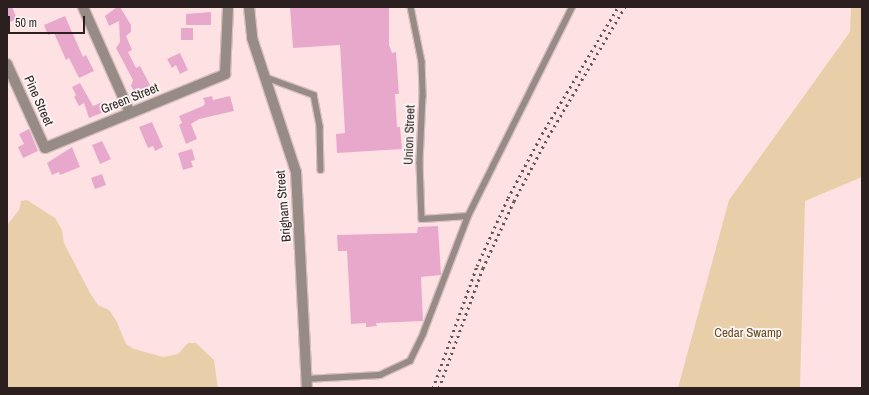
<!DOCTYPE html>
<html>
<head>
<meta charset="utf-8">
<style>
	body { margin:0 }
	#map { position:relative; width:869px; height:395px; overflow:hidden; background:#fee1e2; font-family:"Archivo Narrow",sans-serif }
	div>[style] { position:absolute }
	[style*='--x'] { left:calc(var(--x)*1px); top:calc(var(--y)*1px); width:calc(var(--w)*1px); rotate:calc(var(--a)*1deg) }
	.green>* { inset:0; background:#e9cfa9 }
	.building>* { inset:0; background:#e8a8cc }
	.roads { filter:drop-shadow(1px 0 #d8bebf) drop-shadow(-1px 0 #d8bebf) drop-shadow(0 1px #d8bebf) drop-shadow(0 -1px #d8bebf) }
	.lane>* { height:5.5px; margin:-2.75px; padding:0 2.75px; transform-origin:2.75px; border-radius:2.75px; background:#978b85 }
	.street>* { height:10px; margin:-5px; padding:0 5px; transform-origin:5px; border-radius:5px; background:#978b85 }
	.rail>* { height:3px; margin-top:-1.5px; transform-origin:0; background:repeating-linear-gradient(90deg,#655454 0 2px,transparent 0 6px) }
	span { translate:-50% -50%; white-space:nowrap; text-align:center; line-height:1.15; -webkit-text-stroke:3.5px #fcf5f5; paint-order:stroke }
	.street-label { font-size:13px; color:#2b1f1f }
	.park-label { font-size:13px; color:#674c1f }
	.frame { position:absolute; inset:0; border:8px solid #2b1f1f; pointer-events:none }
	.scale { position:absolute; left:8px; top:16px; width:77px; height:18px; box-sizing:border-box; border:2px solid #2b1f1f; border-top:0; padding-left:5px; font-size:12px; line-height:14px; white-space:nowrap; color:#2b1f1f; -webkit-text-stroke:3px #fcf5f5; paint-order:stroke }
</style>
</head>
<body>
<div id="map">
	<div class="green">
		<i style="clip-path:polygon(851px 7px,862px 7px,862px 177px,805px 201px,800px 388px,678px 388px,729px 200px,850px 32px)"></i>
		<i style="clip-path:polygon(27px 200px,55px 218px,62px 230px,64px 243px,90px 293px,98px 305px,109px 310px,116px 320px,126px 344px,134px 349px,163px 357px,178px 354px,188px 343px,196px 343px,214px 360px,218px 388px,7px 388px,7px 225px,19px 210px,21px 201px)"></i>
	</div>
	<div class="building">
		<i style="clip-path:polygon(7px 7px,12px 7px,17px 19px,7px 23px)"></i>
		<i style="clip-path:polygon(117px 7px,120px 7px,131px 25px,131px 32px,126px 36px,132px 50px,128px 52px,136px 68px,140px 66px,150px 85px,136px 95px,131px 86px,133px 80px,116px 48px,120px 42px,119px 21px,109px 26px,105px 16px)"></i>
		<i style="clip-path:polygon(290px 7px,389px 7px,389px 45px,392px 53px,396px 52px,399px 94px,395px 94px,397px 127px,400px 127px,402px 149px,337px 153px,336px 134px,345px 133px,340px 45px,293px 48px)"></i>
		<i style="clip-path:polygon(211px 12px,211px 25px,186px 25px,186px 14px)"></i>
		<i style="clip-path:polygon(65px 16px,83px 57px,86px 55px,94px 71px,79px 78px,69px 58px,66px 60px,54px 33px,48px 35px,44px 25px)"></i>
		<i style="clip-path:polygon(181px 28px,193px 28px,193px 40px,181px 40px)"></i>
		<i style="clip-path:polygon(180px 53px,188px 70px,180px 74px,176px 65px,172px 68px,167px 59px)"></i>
		<i style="clip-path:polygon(80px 83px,93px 106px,103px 102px,107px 111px,89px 118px,84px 103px,79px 106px,74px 97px,76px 95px,72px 87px)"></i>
		<i style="clip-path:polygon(212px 96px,213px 100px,230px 96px,234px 111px,199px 119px,191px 124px,197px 139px,186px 144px,179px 125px,182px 123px,179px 116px,203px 106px,205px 103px,203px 98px)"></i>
		<i style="clip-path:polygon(152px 122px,163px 147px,155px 151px,153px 146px,148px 148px,139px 127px)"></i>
		<i style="clip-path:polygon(29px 129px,38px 151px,23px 158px,18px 147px,24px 144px,19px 134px)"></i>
		<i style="clip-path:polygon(102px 141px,111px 159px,100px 164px,92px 145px)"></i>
		<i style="clip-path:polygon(72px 147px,80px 167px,60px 175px,59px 172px,52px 175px,47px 163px)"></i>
		<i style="clip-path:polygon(192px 149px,195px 160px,191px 161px,193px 167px,183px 170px,178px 153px)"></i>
		<i style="clip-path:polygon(102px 174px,106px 185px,95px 189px,91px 178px)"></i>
		<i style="clip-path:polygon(438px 226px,441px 275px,421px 277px,423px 321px,376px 323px,377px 326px,366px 327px,366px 323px,351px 324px,347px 251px,338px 251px,337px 235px,417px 233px,418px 227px)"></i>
	</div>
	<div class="roads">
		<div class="lane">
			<i style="--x:411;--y:7;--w:56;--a:78.7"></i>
			<i style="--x:422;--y:62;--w:34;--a:88"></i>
			<i style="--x:423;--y:96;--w:67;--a:92.6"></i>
			<i style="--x:420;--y:163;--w:56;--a:88"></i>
			<i style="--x:422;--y:219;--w:46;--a:-3.7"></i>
			<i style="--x:265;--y:77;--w:52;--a:20.2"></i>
			<i style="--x:314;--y:95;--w:33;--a:79"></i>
			<i style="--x:320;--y:127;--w:43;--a:88.7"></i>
			<i style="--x:306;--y:379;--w:74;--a:-3.1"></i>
			<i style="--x:380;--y:375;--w:33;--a:-25"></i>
			<i style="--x:410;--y:361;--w:30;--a:-64"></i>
			<i style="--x:423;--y:334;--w:126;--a:-69.1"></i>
			<i style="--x:468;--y:216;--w:233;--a:-63.5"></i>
		</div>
		<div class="street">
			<i style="--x:83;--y:7;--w:116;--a:66.1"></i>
			<i style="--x:249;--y:7;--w:31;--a:84"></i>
			<i style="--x:252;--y:38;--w:141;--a:71.8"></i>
			<i style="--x:296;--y:172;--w:214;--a:87.1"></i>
			<i style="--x:7;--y:64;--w:92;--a:65.7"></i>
			<i style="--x:45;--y:148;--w:195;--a:-22.3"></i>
			<i style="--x:225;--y:74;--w:67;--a:-87.4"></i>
		</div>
	</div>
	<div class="rail">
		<i style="--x:433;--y:388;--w:130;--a:-70.2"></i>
		<i style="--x:477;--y:266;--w:75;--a:-65.5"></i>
		<i style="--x:508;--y:198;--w:72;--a:-62"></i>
		<i style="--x:542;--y:134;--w:148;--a:-59.1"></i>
		<i style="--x:439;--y:388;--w:128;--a:-69.9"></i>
		<i style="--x:483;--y:268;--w:74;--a:-65.2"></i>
		<i style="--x:514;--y:201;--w:72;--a:-62"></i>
		<i style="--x:548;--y:137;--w:151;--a:-59.4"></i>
	</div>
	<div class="street-label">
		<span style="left:130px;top:99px;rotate:-22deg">Green Street</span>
		<span style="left:38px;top:101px;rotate:66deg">Pine Street</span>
		<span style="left:410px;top:135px;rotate:-88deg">Union Street</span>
		<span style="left:284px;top:206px;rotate:-95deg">Brigham Street</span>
	</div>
	<div class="park-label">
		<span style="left:748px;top:333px">Cedar Swamp</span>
	</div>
	<div class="frame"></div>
	<div class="scale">50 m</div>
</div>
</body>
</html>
